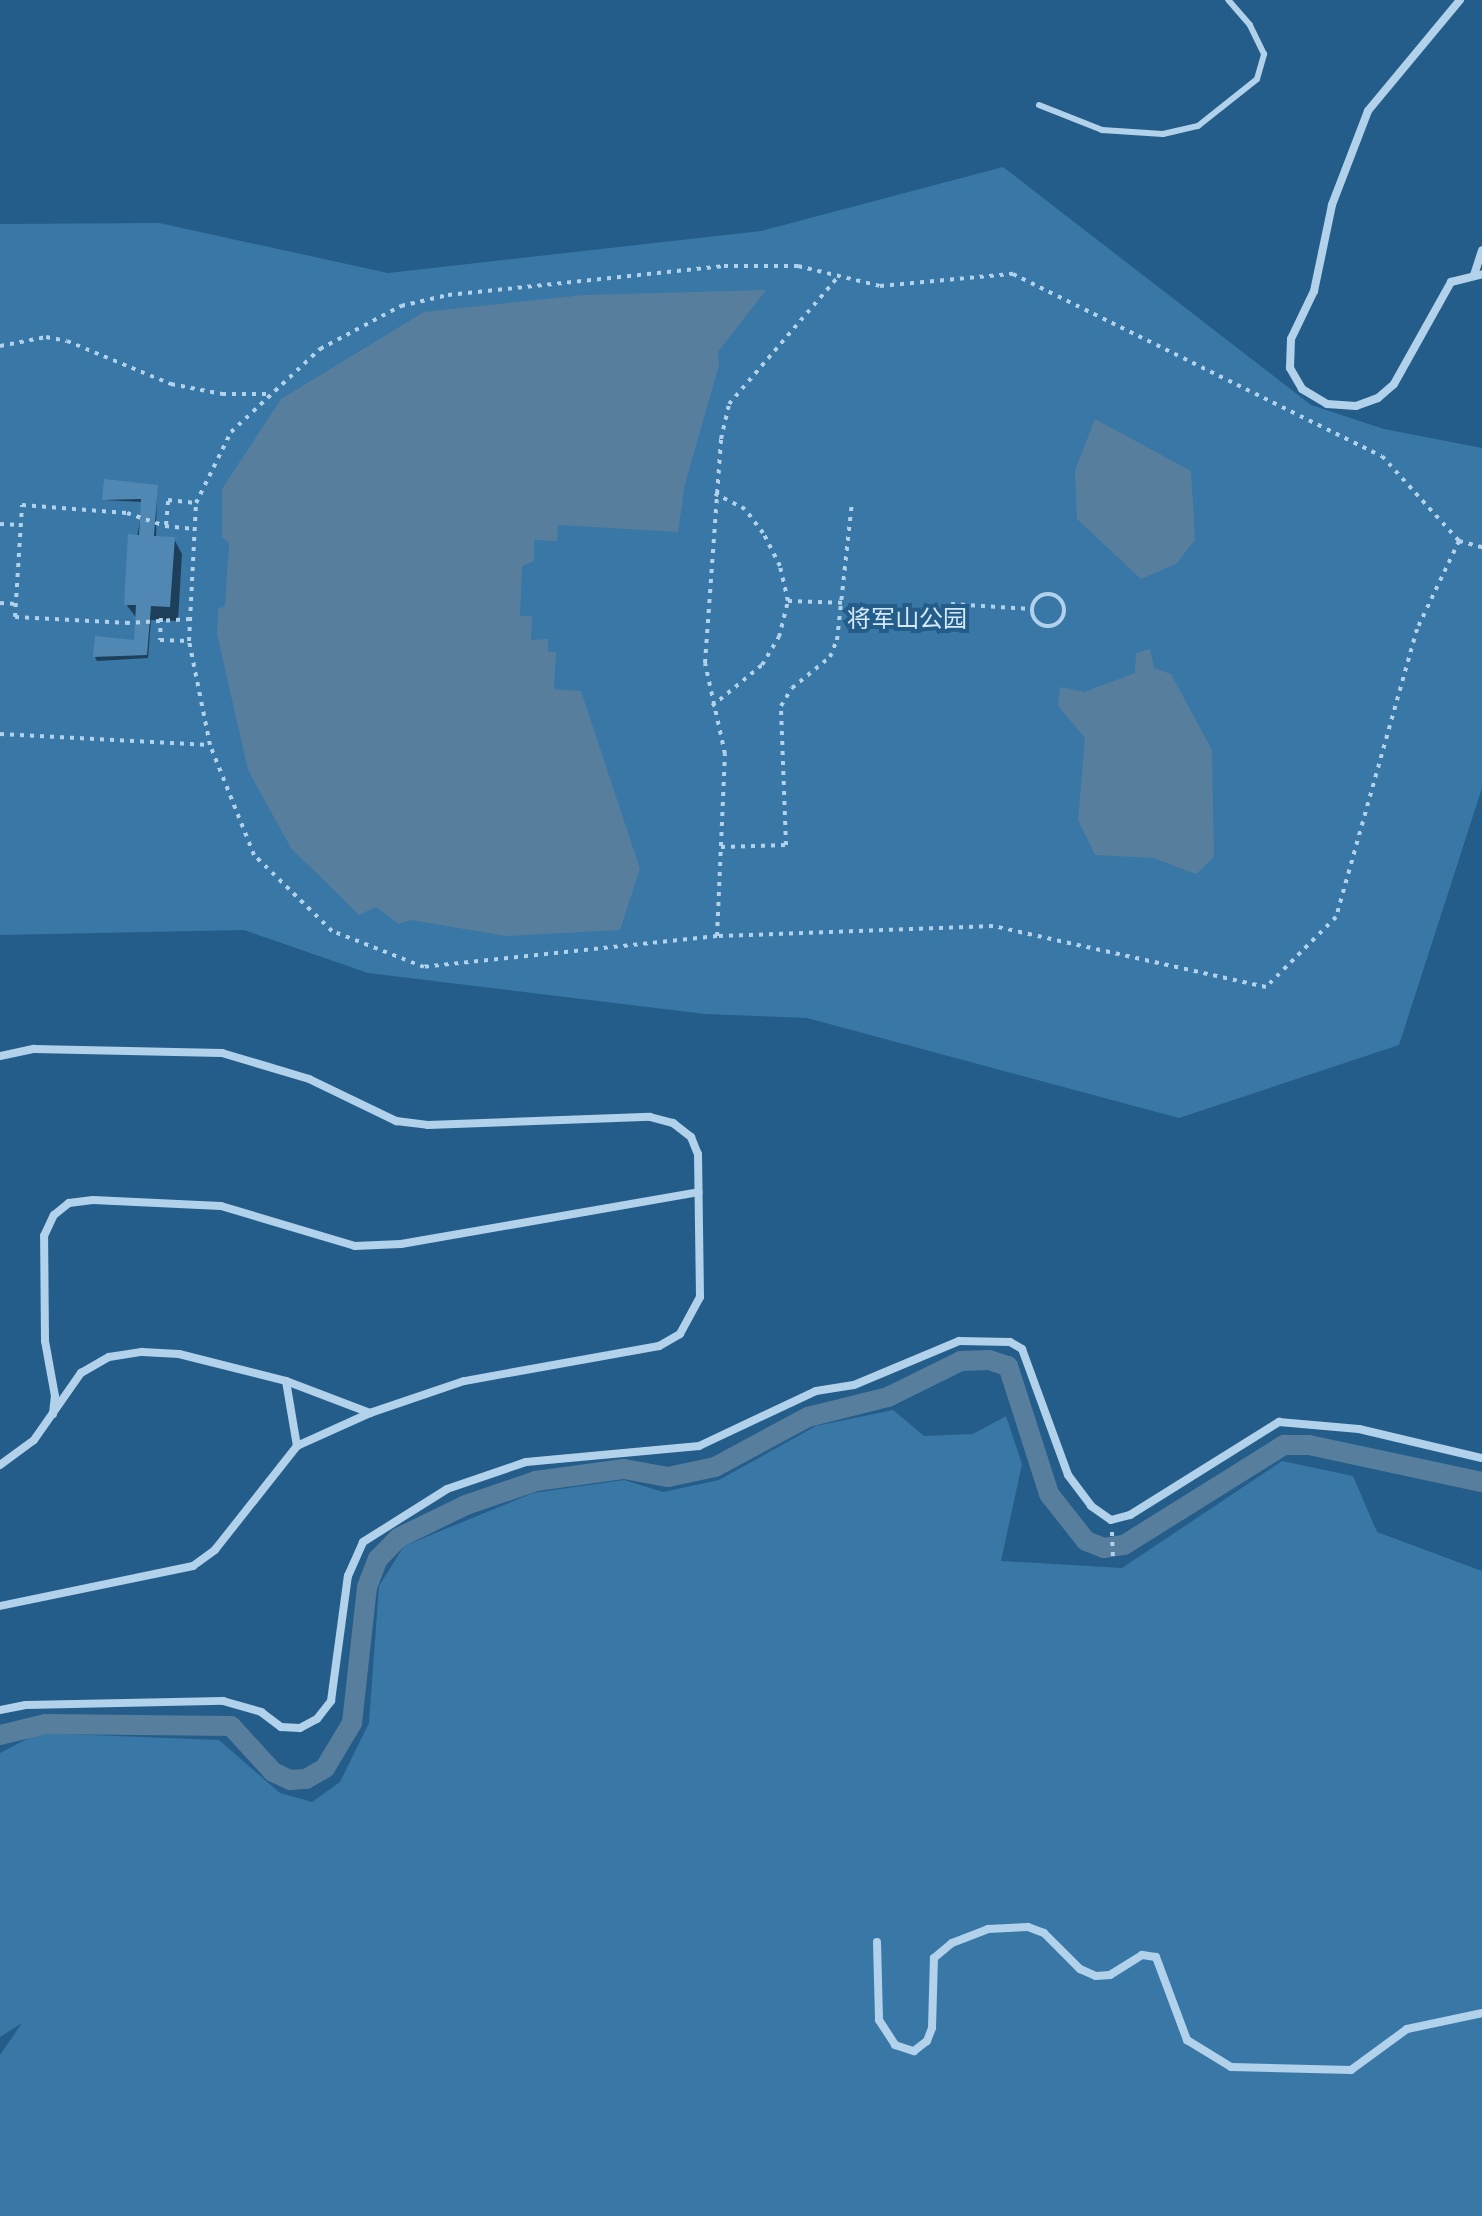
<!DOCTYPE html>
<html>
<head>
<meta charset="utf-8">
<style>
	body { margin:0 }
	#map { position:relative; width:1482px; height:2216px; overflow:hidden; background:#245d8a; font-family:"Exo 2","Noto Sans SC",sans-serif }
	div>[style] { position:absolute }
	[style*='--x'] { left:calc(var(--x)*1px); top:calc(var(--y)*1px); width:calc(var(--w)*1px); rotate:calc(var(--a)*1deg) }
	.green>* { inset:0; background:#3977a7 }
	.water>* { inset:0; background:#577e9d }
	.shadow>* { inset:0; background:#0007 }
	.canal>* { height:20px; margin:-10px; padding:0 10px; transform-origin:10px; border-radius:10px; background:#577e9d }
	.building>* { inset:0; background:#5188b3 }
	.path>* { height:4px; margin-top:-2px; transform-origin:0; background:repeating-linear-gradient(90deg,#b1d2ea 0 4px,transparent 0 10px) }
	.path>.ring { margin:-2px; padding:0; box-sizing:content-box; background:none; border:4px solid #b1d2ea; border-radius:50% }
	.lane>* { height:6px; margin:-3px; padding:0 3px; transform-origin:3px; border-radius:3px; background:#b1d2ea }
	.street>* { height:8px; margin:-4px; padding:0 4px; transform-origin:4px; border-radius:4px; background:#b1d2ea }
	span { translate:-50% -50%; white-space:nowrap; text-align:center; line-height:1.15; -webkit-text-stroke:8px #245d8a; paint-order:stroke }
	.park-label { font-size:24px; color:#d6e9f8 }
</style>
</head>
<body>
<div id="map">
	<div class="green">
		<i style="clip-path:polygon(1003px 167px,1311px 405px,1384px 429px,1482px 448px,1482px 788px,1399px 1045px,1179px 1118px,807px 1018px,705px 1014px,368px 973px,244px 930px,0 935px,0 224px,159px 223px,388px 273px,761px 231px)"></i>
		<i style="clip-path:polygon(893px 1410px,924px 1436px,973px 1434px,1006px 1416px,1022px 1464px,1001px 1561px,1122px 1568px,1282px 1461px,1353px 1476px,1377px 1532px,1482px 1571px,1482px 2216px,0 2216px,0 2055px,22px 2023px,0 2037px,0 1753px,39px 1733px,219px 1740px,280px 1793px,312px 1802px,340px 1782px,369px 1723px,379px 1586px,404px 1546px,533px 1493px,624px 1480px,663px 1492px,719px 1480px,816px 1426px)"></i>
	</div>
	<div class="water">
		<i style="clip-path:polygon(766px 290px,718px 352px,719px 365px,685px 484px,678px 532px,558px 525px,557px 541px,534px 540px,534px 561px,522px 566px,520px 616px,532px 616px,531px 640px,548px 639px,548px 652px,556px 652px,554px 689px,581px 691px,640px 869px,620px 930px,506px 936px,410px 920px,399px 924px,376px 907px,359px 915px,291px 848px,248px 770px,217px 634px,218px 609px,225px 606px,229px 543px,222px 537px,222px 489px,281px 399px,424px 312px,584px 295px)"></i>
		<i style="clip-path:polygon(1095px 419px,1191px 471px,1195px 540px,1176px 564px,1141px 579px,1077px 519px,1075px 470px)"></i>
		<i style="clip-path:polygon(1150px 649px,1154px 668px,1171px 674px,1212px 750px,1214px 857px,1196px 874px,1153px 858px,1095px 855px,1078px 820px,1085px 738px,1058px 706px,1060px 687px,1084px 692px,1135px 673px,1136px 653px)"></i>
	</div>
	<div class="shadow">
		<i style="clip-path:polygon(157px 487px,156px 538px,174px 539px,182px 554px,178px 621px,151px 620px,148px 658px,97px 661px,95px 657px,136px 642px,137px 619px,126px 604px,143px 502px,104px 500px)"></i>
	</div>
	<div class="canal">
		<i style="--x:0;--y:1735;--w:46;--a:-13.7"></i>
		<i style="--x:45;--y:1724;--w:186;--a:0.6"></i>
		<i style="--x:231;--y:1726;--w:62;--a:47.6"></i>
		<i style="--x:273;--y:1772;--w:19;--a:25"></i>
		<i style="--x:290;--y:1780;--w:16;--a:-4"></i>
		<i style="--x:306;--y:1779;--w:22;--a:-30"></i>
		<i style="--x:325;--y:1768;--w:52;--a:-59"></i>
		<i style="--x:352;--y:1723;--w:137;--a:-83.7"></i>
		<i style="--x:367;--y:1587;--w:30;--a:-69"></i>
		<i style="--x:378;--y:1559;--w:29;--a:-46"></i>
		<i style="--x:398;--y:1538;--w:76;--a:-25.9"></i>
		<i style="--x:466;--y:1505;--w:74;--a:-18.9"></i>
		<i style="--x:536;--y:1481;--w:89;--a:-7.8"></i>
		<i style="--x:624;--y:1469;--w:45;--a:10.3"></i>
		<i style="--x:668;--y:1477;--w:48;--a:-12"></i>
		<i style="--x:715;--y:1467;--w:106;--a:-28.3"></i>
		<i style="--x:808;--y:1417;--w:82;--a:-14"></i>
		<i style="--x:888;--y:1397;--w:81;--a:-26.3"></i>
		<i style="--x:961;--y:1361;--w:28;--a:-2"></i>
		<i style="--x:989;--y:1360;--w:20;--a:18"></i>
		<i style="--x:1008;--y:1366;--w:134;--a:72.2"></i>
		<i style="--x:1049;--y:1494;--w:60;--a:51.8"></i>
		<i style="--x:1086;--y:1541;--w:19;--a:21"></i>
		<i style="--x:1104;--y:1548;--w:20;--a:-9"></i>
		<i style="--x:1124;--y:1545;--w:189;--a:-32"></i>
		<i style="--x:1284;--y:1445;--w:25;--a:0"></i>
		<i style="--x:1309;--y:1445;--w:177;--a:12.1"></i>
	</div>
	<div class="building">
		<i style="clip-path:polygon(104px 479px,158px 485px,154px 536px,175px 537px,170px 607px,151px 606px,147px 655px,93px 657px,95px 636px,134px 640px,136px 605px,124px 605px,128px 534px,139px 535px,141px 499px,102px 500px)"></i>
	</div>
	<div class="path">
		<i style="--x:724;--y:266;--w:74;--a:0"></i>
		<i style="--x:798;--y:266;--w:84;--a:13.7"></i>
		<i style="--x:880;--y:286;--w:134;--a:-5.2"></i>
		<i style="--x:1013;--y:274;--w:411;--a:26.3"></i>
		<i style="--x:1382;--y:456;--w:115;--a:47.8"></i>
		<i style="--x:1459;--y:541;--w:98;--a:115.5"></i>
		<i style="--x:1417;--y:629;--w:299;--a:105.7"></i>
		<i style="--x:1336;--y:917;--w:99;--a:135"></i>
		<i style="--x:1266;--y:987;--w:280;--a:-167.4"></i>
		<i style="--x:993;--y:926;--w:276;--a:177.9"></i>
		<i style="--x:717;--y:936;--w:295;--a:174"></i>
		<i style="--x:424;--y:967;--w:99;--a:-158.6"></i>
		<i style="--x:332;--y:931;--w:109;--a:-135.7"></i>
		<i style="--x:254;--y:855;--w:118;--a:-111.8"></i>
		<i style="--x:210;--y:745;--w:106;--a:-101.4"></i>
		<i style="--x:189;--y:641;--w:138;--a:-87.1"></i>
		<i style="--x:196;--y:503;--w:79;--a:-63.8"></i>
		<i style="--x:231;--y:432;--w:122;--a:-43"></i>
		<i style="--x:320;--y:349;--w:92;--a:-28"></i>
		<i style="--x:401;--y:306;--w:48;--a:-13.2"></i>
		<i style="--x:448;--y:295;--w:278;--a:-6"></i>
		<i style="--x:0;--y:346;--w:47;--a:-11.1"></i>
		<i style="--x:46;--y:337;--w:21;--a:11"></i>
		<i style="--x:67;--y:341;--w:113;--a:22.5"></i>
		<i style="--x:171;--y:384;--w:52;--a:11.1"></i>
		<i style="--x:222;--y:394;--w:46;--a:0"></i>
		<i style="--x:0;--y:524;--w:21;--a:3"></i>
		<i style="--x:166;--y:525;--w:25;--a:-85"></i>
		<i style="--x:168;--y:500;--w:28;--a:6"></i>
		<i style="--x:1459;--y:541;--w:24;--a:15"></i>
		<i class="ring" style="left:1032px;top:594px;width:28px;height:28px"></i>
		<i style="--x:788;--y:601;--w:60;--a:1.9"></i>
		<i style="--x:0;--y:603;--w:16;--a:4"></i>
		<i style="--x:951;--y:604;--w:80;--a:3.6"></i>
		<i style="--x:161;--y:618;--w:22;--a:93"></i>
		<i style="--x:160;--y:640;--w:29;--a:2"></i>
		<i style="--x:190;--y:619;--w:61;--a:176.2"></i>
		<i style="--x:129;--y:623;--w:114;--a:-177"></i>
		<i style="--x:15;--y:617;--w:112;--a:-86.4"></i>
		<i style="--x:22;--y:505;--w:105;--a:4.4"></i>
		<i style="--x:127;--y:513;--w:40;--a:18.9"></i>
		<i style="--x:165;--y:526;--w:29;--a:6"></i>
		<i style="--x:712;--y:706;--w:65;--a:-39.4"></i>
		<i style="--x:762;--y:665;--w:33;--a:-59"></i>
		<i style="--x:779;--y:637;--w:37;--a:-76"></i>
		<i style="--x:788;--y:601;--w:36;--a:-103"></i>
		<i style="--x:780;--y:566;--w:37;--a:-117"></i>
		<i style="--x:763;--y:533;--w:30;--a:-127"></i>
		<i style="--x:745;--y:509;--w:34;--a:-153"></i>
		<i style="--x:0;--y:734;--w:210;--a:3"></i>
		<i style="--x:721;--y:847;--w:65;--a:-1.8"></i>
		<i style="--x:786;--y:845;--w:139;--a:-92.1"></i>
		<i style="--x:781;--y:706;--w:21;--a:-59"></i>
		<i style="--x:792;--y:688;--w:49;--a:-39.2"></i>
		<i style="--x:830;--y:657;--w:18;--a:-68"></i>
		<i style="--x:837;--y:640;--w:138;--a:-83.8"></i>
		<i style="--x:717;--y:936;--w:182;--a:-87.5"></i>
		<i style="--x:725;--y:754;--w:93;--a:-102.4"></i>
		<i style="--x:705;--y:663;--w:225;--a:-85.9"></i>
		<i style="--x:721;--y:439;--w:36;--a:-77"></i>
		<i style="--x:729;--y:404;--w:165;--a:-49.4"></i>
		<i style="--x:1112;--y:1532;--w:25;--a:88"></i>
	</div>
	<div class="lane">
		<i style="--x:1039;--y:105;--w:68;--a:21.6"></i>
		<i style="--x:1102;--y:130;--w:61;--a:3.8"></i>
		<i style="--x:1163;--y:134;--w:36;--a:-13"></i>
		<i style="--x:1198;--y:126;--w:75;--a:-38.5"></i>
		<i style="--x:1257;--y:79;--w:26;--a:-74"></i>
		<i style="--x:1264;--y:54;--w:32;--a:-116"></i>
		<i style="--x:1250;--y:25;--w:33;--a:-131"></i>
	</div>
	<div class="street">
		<i style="--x:1460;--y:0;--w:144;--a:129.7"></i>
		<i style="--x:1368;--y:111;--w:101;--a:111"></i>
		<i style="--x:1332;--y:205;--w:88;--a:101.8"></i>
		<i style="--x:1314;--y:291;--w:53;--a:115.6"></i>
		<i style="--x:1291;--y:339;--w:29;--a:92"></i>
		<i style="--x:1290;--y:368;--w:24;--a:60"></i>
		<i style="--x:1302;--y:389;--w:29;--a:31"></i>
		<i style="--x:1327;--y:404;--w:29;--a:4"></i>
		<i style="--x:1356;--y:406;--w:23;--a:-20"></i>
		<i style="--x:1378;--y:398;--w:21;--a:-41"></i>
		<i style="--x:1394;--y:384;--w:117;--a:-60.8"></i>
		<i style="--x:1451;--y:282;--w:32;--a:-14"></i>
		<i style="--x:1474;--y:275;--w:26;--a:-72"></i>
		<i style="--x:0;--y:1056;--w:35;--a:-12"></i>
		<i style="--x:34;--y:1049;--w:188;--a:1.2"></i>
		<i style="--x:222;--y:1053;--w:91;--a:16.6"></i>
		<i style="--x:309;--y:1079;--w:97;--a:25.8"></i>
		<i style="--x:396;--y:1121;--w:32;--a:7"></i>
		<i style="--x:428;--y:1125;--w:222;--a:-2.1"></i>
		<i style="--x:650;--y:1117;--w:24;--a:15"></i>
		<i style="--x:673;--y:1123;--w:23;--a:38"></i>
		<i style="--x:691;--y:1137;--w:18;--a:68"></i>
		<i style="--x:698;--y:1154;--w:143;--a:89.2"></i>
		<i style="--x:700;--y:1297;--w:42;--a:118.4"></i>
		<i style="--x:680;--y:1334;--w:24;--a:150"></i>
		<i style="--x:659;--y:1346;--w:198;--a:169.8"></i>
		<i style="--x:464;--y:1381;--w:99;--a:161.2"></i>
		<i style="--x:370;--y:1413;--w:80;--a:155.7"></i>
		<i style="--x:297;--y:1446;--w:132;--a:128.3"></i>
		<i style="--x:215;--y:1550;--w:27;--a:144"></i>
		<i style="--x:193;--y:1566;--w:197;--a:168.3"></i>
		<i style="--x:286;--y:1381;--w:66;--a:80.4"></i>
		<i style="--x:53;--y:1414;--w:18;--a:-84"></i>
		<i style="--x:55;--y:1396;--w:56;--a:-100.3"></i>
		<i style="--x:45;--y:1341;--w:105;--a:-90.5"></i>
		<i style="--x:44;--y:1236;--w:23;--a:-65"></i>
		<i style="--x:54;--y:1215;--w:19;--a:-39"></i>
		<i style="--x:69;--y:1203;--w:24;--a:-7"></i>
		<i style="--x:93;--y:1200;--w:128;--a:2.7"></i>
		<i style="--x:221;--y:1206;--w:140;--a:16.6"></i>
		<i style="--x:355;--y:1246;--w:46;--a:-2.5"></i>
		<i style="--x:401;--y:1244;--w:302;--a:-9.9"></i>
		<i style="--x:0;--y:1465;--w:42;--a:-36.3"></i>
		<i style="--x:34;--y:1440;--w:82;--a:-55"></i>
		<i style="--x:81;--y:1373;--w:32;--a:-30"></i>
		<i style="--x:109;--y:1357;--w:33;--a:-9"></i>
		<i style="--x:142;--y:1352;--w:37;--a:3"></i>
		<i style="--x:179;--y:1354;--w:110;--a:14.2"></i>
		<i style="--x:286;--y:1381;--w:90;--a:20.9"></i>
		<i style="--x:0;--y:1710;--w:26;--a:-11"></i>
		<i style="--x:26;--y:1705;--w:197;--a:-1.2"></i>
		<i style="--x:223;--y:1701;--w:40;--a:16"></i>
		<i style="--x:261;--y:1712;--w:25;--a:37"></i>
		<i style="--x:281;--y:1727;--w:19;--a:3"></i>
		<i style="--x:300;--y:1728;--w:19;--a:-28"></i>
		<i style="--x:317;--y:1719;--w:23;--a:-52"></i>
		<i style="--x:331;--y:1701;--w:126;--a:-82.3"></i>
		<i style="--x:348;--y:1576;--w:37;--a:-66"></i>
		<i style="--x:363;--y:1542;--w:99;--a:-32.2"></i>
		<i style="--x:447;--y:1489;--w:83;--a:-18.9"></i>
		<i style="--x:526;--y:1462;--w:174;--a:-5.3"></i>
		<i style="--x:699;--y:1446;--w:129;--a:-25.2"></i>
		<i style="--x:816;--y:1391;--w:38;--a:-9"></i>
		<i style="--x:854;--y:1385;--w:114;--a:-22.7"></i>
		<i style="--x:959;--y:1341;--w:51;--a:1.1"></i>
		<i style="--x:1010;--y:1342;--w:14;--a:30"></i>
		<i style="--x:1022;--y:1349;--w:134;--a:69.9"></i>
		<i style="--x:1068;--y:1475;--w:39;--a:53"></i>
		<i style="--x:1091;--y:1506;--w:24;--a:35"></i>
		<i style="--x:1111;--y:1520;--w:20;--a:-15"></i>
		<i style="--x:1130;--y:1515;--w:176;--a:-32"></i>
		<i style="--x:1279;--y:1422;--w:80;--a:5"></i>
		<i style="--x:1359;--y:1429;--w:126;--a:13.3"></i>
		<i style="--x:877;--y:1942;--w:78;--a:88.5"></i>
		<i style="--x:879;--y:2020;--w:30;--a:57"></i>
		<i style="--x:895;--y:2045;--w:20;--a:18"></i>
		<i style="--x:914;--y:2051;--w:16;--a:-38"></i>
		<i style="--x:927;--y:2041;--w:14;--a:-69"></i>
		<i style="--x:932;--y:2028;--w:70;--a:-88.4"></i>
		<i style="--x:934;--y:1958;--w:23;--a:-40"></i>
		<i style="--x:952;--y:1943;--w:39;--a:-21"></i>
		<i style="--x:988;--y:1929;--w:40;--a:-2.9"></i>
		<i style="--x:1028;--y:1927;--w:17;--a:21"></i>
		<i style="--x:1044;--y:1933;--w:51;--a:45"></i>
		<i style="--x:1080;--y:1969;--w:17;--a:24"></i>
		<i style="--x:1096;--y:1976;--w:14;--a:-4"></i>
		<i style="--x:1110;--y:1975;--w:38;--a:-32"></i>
		<i style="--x:1142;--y:1955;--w:14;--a:8"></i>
		<i style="--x:1156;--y:1957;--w:89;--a:69.5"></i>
		<i style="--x:1187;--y:2040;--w:52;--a:31.5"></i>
		<i style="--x:1231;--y:2067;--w:120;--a:1.4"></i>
		<i style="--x:1351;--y:2070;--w:69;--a:-36.2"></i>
		<i style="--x:1407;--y:2029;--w:77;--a:-12"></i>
	</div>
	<div class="park-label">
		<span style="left:907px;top:618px">将军山公园</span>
	</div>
</div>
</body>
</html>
